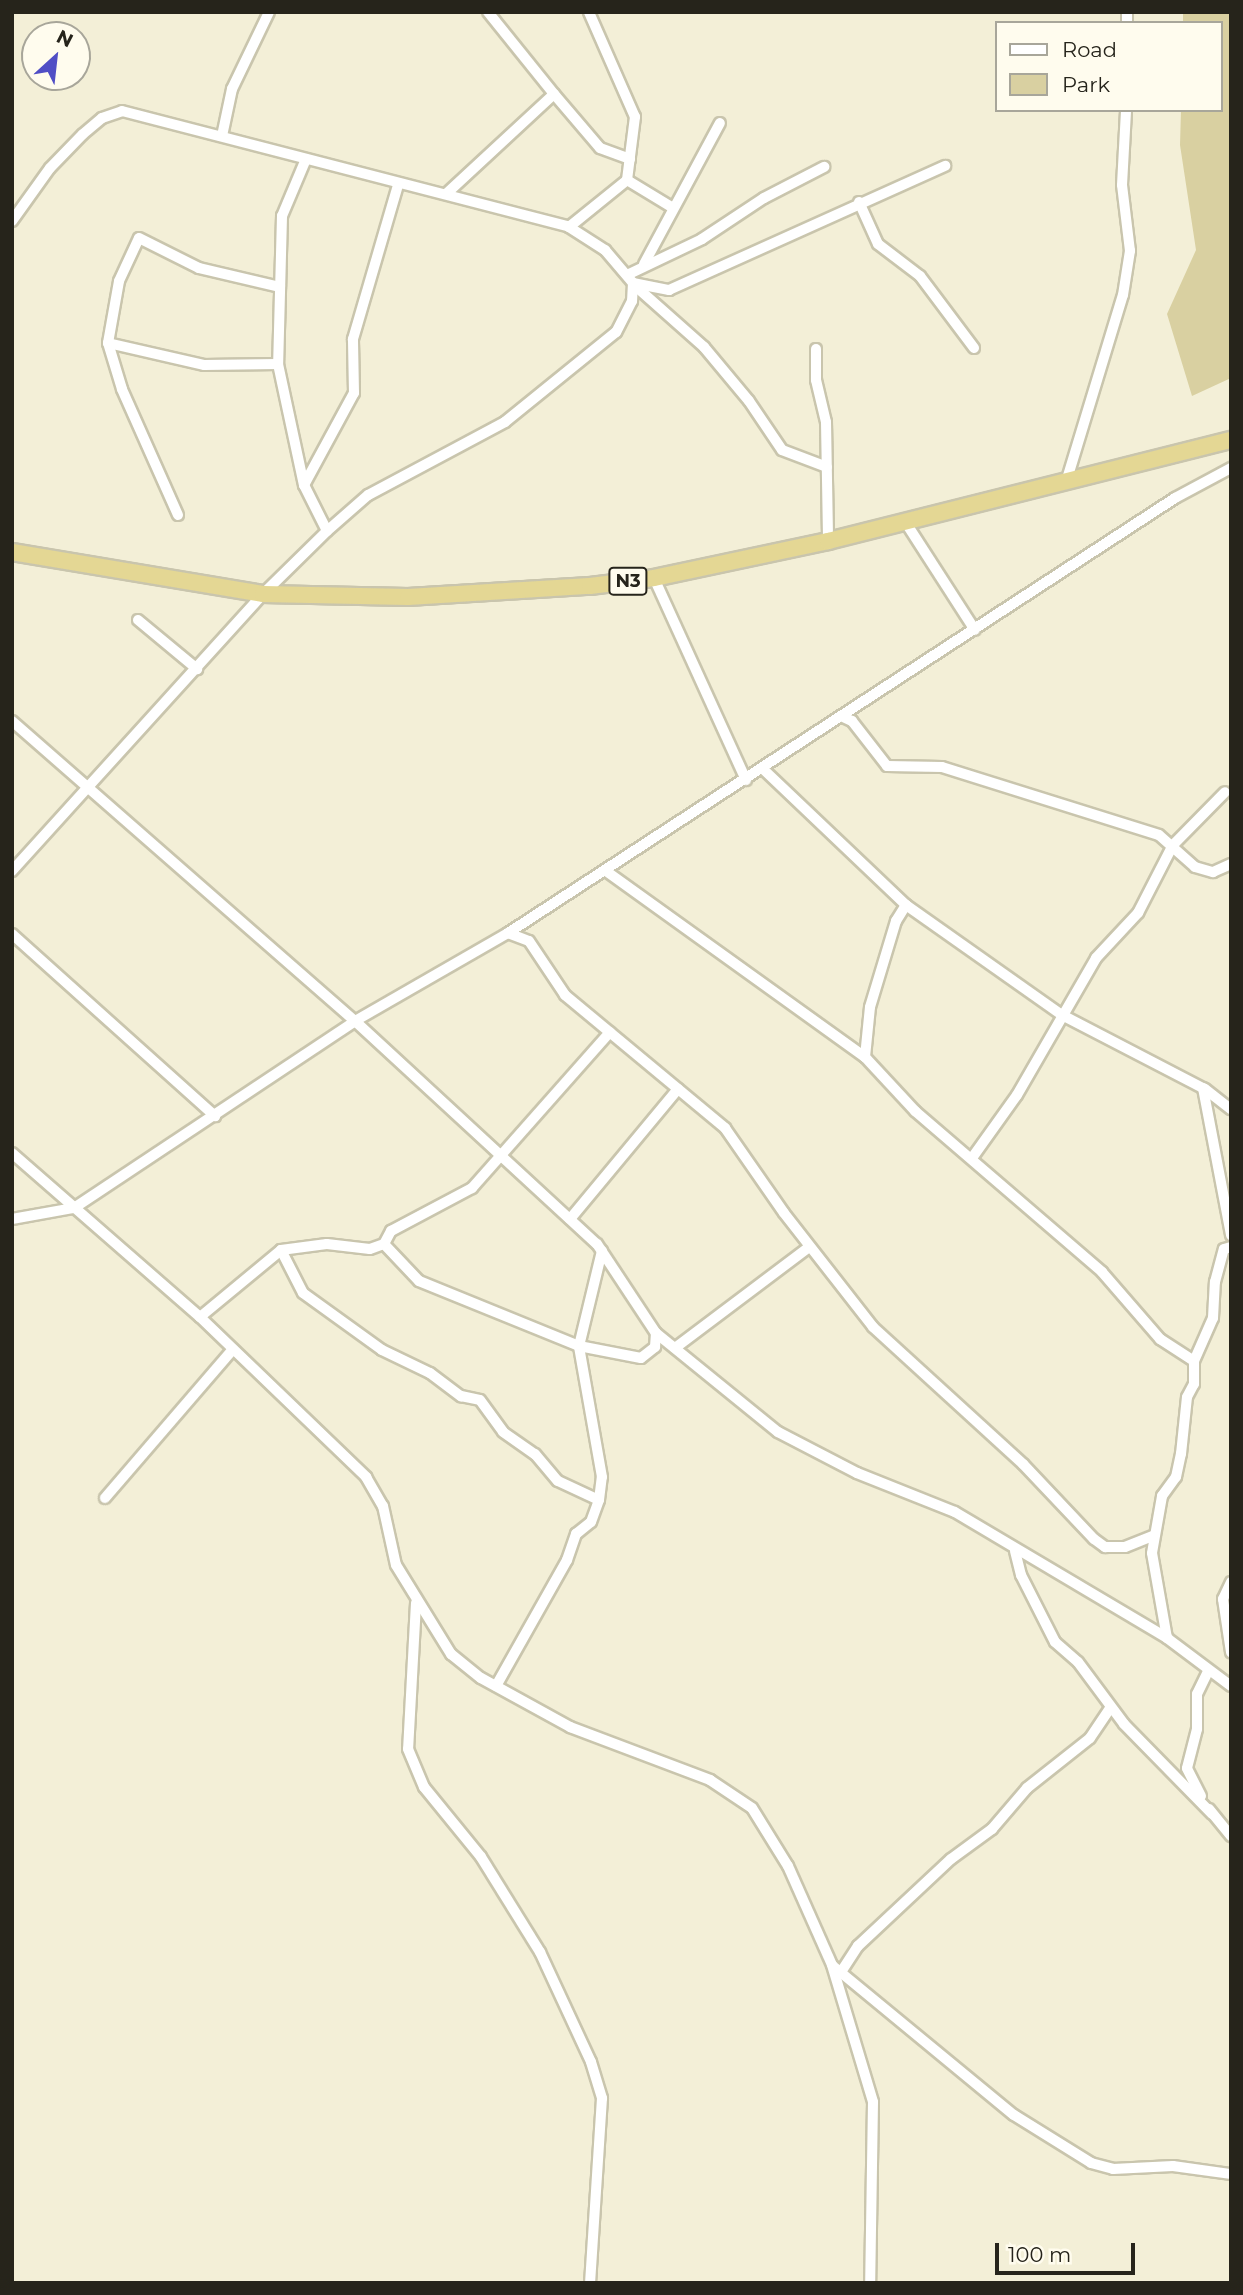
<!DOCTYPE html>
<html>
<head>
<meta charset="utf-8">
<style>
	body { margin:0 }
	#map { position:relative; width:1243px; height:2295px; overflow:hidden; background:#f3efd7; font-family:Montserrat,sans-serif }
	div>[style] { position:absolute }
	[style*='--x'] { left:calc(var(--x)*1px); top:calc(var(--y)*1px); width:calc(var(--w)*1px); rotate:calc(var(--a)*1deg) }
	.green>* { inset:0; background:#d9d0a1 }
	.roads { filter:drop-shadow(2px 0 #c9c5ad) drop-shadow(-2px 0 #c9c5ad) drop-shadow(0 2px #c9c5ad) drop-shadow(0 -2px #c9c5ad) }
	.minor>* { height:10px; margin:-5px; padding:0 5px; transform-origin:5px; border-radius:5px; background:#fff }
	.trunk>* { height:16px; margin:-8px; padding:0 8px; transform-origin:8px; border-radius:8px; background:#e4d794 }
	span { translate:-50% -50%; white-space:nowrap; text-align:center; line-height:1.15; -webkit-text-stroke:5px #fffcee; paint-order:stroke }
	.shield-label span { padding:2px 5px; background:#fffcee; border:2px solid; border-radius:5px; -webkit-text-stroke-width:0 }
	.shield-label { font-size:18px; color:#26241b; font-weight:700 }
	.frame { position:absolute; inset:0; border:14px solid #26241b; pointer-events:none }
	.legend { position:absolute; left:995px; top:21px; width:228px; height:91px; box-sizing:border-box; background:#fffcee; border:2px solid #a8a69a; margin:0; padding:9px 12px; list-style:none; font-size:21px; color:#26241b }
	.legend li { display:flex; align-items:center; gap:14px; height:35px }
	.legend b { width:35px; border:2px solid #a8a69a }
	.north { position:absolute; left:21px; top:21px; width:70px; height:70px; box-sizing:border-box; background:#fffcee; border:2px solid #a8a69a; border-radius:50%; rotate:27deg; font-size:19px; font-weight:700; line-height:28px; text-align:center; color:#26241b }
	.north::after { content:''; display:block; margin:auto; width:24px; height:32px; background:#504ec5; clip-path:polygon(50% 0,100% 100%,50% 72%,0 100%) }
	.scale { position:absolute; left:995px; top:2243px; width:140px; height:32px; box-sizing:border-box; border:4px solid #26241b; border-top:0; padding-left:9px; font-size:21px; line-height:24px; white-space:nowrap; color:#26241b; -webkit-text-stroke:5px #fffcee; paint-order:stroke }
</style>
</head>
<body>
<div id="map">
	<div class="green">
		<i style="clip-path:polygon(1183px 12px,1231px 12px,1231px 378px,1192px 396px,1167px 314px,1196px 250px,1180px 145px,1181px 110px,1220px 110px,1220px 23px,1183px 23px)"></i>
	</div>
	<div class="roads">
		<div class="minor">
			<i style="--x:1127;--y:23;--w:11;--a:-90"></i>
			<i style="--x:554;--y:94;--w:71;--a:49.6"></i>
			<i style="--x:600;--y:148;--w:32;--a:20"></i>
			<i style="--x:222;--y:136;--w:48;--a:-78"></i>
			<i style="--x:232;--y:89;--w:85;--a:-64.3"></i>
			<i style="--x:306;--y:159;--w:62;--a:112.8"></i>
			<i style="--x:282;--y:216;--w:148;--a:91.5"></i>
			<i style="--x:278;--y:364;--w:124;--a:77.9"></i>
			<i style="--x:304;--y:485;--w:51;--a:63.4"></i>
			<i style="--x:627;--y:180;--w:54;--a:31.3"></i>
			<i style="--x:446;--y:194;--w:147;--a:-42.8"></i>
			<i style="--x:554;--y:94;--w:105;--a:-128.8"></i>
			<i style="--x:859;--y:202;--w:46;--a:65.7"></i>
			<i style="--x:878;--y:244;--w:53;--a:37.3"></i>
			<i style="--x:920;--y:276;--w:90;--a:53.1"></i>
			<i style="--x:12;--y:221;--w:65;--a:-54.4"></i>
			<i style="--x:50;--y:168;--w:47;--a:-45.9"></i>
			<i style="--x:83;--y:134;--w:25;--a:-40"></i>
			<i style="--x:102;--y:118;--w:21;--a:-19"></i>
			<i style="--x:122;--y:111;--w:462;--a:14.5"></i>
			<i style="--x:569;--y:227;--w:43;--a:32.6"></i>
			<i style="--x:605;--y:250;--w:43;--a:49.7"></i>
			<i style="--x:633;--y:283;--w:18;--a:93"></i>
			<i style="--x:632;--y:301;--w:35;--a:117"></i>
			<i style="--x:616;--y:332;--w:143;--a:141"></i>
			<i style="--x:505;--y:422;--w:155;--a:151.9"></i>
			<i style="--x:368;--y:495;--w:55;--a:138.7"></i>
			<i style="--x:327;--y:531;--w:90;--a:135.5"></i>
			<i style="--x:263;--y:594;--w:374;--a:132.2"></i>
			<i style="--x:569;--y:227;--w:75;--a:-39"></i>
			<i style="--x:627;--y:180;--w:64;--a:-82.8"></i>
			<i style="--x:635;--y:117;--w:115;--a:-113.7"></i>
			<i style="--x:644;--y:264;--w:160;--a:-61.7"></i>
			<i style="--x:627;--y:275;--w:83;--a:-25.6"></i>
			<i style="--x:702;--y:239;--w:74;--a:-33.5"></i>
			<i style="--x:764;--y:198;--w:68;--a:-27.3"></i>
			<i style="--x:633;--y:283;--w:37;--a:11"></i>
			<i style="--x:669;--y:290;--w:303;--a:-24.2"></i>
			<i style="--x:633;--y:284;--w:95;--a:41.6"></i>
			<i style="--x:704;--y:347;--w:70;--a:50.2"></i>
			<i style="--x:749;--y:401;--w:59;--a:56"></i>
			<i style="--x:782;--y:450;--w:48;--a:20.7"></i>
			<i style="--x:108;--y:343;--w:98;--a:12.9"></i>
			<i style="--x:204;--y:365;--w:74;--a:-0.8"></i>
			<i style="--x:816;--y:349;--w:31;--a:90"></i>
			<i style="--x:816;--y:380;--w:43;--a:76.6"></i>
			<i style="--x:826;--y:422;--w:119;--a:89"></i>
			<i style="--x:1067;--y:479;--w:192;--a:-73.1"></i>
			<i style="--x:1123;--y:295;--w:45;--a:-81"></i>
			<i style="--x:1130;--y:251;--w:66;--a:-96.9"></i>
			<i style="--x:1122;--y:185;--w:75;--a:-86.9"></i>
			<i style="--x:304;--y:485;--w:105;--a:-61.5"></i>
			<i style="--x:354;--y:393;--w:54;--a:-91.1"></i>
			<i style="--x:353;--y:339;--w:160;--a:-73.7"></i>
			<i style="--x:178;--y:515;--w:138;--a:-114"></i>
			<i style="--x:122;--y:389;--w:48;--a:-106.9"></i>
			<i style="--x:108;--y:343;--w:63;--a:-79.9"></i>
			<i style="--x:119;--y:281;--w:47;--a:-65.1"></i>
			<i style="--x:139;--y:238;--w:67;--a:26.6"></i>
			<i style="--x:199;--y:268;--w:83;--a:13.2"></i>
			<i style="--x:906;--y:523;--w:127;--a:57.2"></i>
			<i style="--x:654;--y:578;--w:222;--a:65.5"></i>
			<i style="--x:138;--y:620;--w:77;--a:39.7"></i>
			<i style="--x:843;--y:717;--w:10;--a:24"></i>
			<i style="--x:852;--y:721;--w:57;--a:52.1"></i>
			<i style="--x:887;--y:766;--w:55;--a:1"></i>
			<i style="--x:942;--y:767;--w:227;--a:17.4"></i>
			<i style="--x:1159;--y:835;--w:48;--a:41.6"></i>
			<i style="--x:1195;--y:867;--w:19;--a:16"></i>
			<i style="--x:1213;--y:872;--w:20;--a:-24"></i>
			<i style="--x:12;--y:721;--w:456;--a:41.2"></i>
			<i style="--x:355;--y:1021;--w:329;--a:42.7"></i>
			<i style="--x:597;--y:1244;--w:107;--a:56.5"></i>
			<i style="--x:656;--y:1333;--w:157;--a:39.1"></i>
			<i style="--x:778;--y:1432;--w:89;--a:27.4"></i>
			<i style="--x:857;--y:1473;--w:105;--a:21.7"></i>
			<i style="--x:955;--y:1512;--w:247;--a:30.7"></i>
			<i style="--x:1167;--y:1638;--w:80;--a:36.9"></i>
			<i style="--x:762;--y:768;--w:199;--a:43.6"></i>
			<i style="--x:906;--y:905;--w:191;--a:35.2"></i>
			<i style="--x:1062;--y:1015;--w:161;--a:27.4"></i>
			<i style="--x:1205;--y:1089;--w:33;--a:38"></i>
			<i style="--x:606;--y:871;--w:319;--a:35.7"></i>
			<i style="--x:865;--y:1057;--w:50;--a:-84.3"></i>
			<i style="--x:870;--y:1007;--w:90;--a:-73.2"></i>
			<i style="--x:896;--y:921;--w:19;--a:-58"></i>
			<i style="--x:508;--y:933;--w:22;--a:21"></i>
			<i style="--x:529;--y:941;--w:65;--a:56.3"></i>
			<i style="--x:565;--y:995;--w:208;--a:39.7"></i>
			<i style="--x:725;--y:1128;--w:103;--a:55.2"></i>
			<i style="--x:784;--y:1213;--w:145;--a:52"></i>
			<i style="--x:873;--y:1327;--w:203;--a:42.4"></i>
			<i style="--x:1023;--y:1464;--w:103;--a:46.6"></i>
			<i style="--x:1094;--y:1539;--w:14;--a:36"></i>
			<i style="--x:1105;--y:1547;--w:20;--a:0"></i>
			<i style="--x:1125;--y:1547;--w:32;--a:-22"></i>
			<i style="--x:12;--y:934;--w:273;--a:41.9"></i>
			<i style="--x:865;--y:1057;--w:74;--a:47.2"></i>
			<i style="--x:915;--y:1111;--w:247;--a:40.7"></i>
			<i style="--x:1102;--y:1272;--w:89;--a:49.1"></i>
			<i style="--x:1160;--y:1339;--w:40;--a:32.9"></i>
			<i style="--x:1203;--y:1088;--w:150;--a:79.2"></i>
			<i style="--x:12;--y:1153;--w:249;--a:41.1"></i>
			<i style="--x:200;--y:1317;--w:231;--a:43.9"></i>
			<i style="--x:366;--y:1477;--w:34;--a:60"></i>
			<i style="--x:383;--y:1506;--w:60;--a:77.6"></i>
			<i style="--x:396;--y:1565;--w:105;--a:58.3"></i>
			<i style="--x:451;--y:1654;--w:38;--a:39"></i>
			<i style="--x:481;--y:1678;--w:102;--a:28.8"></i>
			<i style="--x:570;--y:1727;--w:150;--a:20.7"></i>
			<i style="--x:710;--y:1780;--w:50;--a:33.7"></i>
			<i style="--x:752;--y:1808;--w:68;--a:58.2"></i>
			<i style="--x:788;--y:1866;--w:108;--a:66"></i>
			<i style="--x:832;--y:1965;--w:143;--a:73.3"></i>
			<i style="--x:873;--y:2102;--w:181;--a:90.9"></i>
			<i style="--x:972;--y:1158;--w:77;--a:-54.5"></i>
			<i style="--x:1017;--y:1095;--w:158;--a:-60"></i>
			<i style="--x:1096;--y:958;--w:62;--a:-47"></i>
			<i style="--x:1138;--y:913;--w:76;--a:-62.8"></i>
			<i style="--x:1173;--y:845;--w:74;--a:-45.5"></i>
			<i style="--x:12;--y:1219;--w:63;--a:-10.1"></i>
			<i style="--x:74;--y:1208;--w:338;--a:-33.6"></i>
			<i style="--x:355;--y:1021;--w:177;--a:-29.9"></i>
			<i style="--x:508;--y:933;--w:796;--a:-33.11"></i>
			<i style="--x:1175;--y:498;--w:64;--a:-28.2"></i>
			<i style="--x:570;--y:1219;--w:169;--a:-50.3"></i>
			<i style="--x:384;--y:1244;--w:15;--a:-62"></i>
			<i style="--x:391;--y:1231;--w:92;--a:-28"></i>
			<i style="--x:472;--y:1188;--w:208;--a:-48.5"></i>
			<i style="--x:281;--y:1250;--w:48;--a:62.9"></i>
			<i style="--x:303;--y:1293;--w:97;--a:35.8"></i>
			<i style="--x:382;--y:1350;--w:53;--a:25.6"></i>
			<i style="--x:430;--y:1373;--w:39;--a:37"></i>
			<i style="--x:461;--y:1396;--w:19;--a:12"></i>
			<i style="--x:480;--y:1400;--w:39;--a:54"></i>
			<i style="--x:503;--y:1432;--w:39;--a:35"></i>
			<i style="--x:535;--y:1454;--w:35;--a:50"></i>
			<i style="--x:558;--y:1481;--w:45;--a:24.9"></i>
			<i style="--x:200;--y:1317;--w:105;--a:-39.6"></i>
			<i style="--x:281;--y:1250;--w:46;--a:-7.4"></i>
			<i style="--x:327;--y:1244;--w:43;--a:6.6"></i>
			<i style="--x:370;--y:1249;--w:15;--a:-20"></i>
			<i style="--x:384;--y:1244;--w:51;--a:46.6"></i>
			<i style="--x:419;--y:1281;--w:173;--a:22.1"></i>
			<i style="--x:579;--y:1346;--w:63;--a:11"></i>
			<i style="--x:641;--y:1358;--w:18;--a:-38"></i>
			<i style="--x:655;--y:1347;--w:14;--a:-86"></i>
			<i style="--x:675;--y:1348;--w:168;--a:-37"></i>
			<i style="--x:105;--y:1498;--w:196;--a:-49.3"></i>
			<i style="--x:1015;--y:1551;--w:25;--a:76"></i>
			<i style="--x:1021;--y:1575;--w:75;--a:63.1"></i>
			<i style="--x:1055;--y:1642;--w:30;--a:41"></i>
			<i style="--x:1078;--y:1662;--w:77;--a:53.4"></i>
			<i style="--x:1124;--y:1724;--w:126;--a:45.6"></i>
			<i style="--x:1231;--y:1582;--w:19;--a:115"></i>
			<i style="--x:1223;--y:1599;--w:54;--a:81.4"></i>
			<i style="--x:416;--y:1603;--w:146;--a:93.1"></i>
			<i style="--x:408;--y:1749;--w:41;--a:67.2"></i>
			<i style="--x:424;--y:1787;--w:90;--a:50.8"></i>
			<i style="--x:481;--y:1857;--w:112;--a:58.2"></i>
			<i style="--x:540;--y:1952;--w:121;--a:65.1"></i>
			<i style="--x:591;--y:2062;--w:38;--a:73"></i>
			<i style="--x:602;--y:2098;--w:185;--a:93.7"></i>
			<i style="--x:1167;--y:1638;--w:86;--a:-100"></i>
			<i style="--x:1152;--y:1553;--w:58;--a:-80"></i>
			<i style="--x:1162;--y:1496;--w:24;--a:-54"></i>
			<i style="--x:1176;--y:1477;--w:24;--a:-78"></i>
			<i style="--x:1181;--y:1454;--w:57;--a:-84"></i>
			<i style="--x:1187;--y:1397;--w:15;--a:-62"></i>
			<i style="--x:1194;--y:1384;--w:23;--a:-90"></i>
			<i style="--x:1194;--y:1361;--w:47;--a:-66.2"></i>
			<i style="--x:1213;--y:1318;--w:36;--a:-87"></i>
			<i style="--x:1215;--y:1282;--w:34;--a:-75"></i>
			<i style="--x:1224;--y:1249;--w:7;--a:-16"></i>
			<i style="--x:496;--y:1686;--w:145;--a:-60.6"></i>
			<i style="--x:567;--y:1560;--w:28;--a:-71"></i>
			<i style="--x:576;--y:1534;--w:19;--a:-39"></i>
			<i style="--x:591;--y:1522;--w:23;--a:-70"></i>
			<i style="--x:599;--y:1500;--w:23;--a:-83"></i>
			<i style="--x:602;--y:1477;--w:133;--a:-100"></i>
			<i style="--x:579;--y:1346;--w:98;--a:-76.4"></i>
			<i style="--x:1201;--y:1796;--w:31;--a:-117"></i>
			<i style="--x:1187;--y:1768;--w:40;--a:-75.6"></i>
			<i style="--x:1197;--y:1729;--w:35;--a:-90"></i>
			<i style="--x:1197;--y:1694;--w:25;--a:-64"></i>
			<i style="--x:1209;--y:1809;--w:35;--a:51"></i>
			<i style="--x:833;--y:1966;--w:234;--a:39.5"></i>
			<i style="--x:1014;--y:2115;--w:91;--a:31.9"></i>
			<i style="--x:1091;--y:2163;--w:23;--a:15"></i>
			<i style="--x:1113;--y:2169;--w:60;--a:-2.9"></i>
			<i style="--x:1173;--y:2166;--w:59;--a:7.9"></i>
			<i style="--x:841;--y:1972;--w:31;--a:-57"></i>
			<i style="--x:858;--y:1946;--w:127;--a:-43.1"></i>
			<i style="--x:951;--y:1859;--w:51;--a:-36.2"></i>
			<i style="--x:992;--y:1829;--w:54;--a:-49.5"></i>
			<i style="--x:1027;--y:1788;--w:80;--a:-38.4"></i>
			<i style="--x:1090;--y:1738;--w:36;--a:-56"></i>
		</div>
		<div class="trunk">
			<i style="--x:12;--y:552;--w:254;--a:9.5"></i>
			<i style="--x:263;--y:594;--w:145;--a:1.2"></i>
			<i style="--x:408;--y:597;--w:182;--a:-3.5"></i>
			<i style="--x:590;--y:586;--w:64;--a:-7.1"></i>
			<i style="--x:654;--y:578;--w:178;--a:-12"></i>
			<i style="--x:828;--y:541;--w:415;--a:-14.1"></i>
		</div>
	</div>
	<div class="shield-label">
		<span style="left:628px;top:581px">N3</span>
	</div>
	<div class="frame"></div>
	<ul class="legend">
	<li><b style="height:9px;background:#fff"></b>Road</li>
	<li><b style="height:19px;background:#d9d0a1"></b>Park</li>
	</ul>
	<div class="north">N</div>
	<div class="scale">100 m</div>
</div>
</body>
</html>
